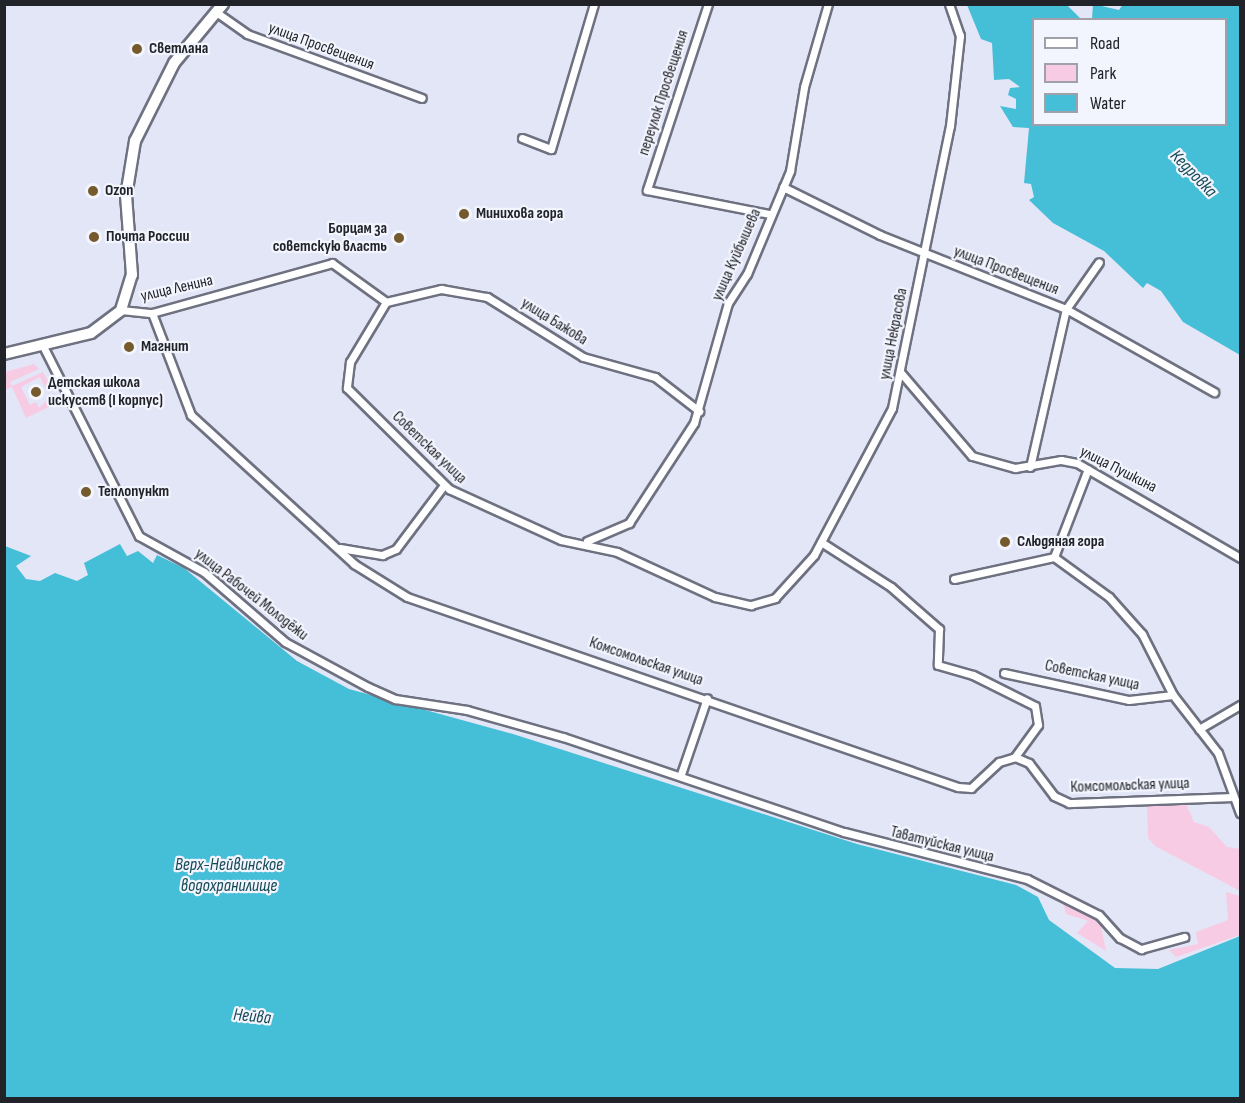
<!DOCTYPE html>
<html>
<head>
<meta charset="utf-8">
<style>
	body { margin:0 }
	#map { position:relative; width:1245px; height:1103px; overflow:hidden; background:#e3e6f7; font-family:"Sofia Sans Condensed",sans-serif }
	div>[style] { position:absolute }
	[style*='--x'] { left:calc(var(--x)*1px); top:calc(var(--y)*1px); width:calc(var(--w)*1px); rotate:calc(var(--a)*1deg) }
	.green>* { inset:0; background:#f8cbe4 }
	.water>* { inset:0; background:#45bed7 }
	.roads { filter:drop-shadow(2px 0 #6e7180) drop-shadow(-2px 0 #6e7180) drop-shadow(0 2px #6e7180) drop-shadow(0 -2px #6e7180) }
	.street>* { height:7px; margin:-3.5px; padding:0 3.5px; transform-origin:3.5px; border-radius:3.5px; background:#fff }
	.primary>* { height:10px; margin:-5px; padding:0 5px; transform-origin:5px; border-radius:5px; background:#fff }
	.dots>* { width:16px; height:16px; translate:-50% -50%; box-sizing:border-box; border:3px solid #f2f4fe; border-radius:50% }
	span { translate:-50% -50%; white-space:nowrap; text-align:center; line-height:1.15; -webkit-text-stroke:4.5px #f2f4fe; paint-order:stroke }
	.street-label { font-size:16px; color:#222329 }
	.poi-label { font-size:16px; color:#222329; font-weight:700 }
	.left { translate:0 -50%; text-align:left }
	.right { translate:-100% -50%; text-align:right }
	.water-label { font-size:18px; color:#164a54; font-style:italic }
	.frame { position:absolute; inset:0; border:6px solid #222329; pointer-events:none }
	.legend { position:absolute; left:1032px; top:18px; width:195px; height:108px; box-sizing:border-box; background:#f2f4fe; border:2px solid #9fa0a9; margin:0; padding:8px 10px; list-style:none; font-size:18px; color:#222329 }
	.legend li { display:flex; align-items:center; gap:12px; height:30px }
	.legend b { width:30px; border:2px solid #9fa0a9 }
</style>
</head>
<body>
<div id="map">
	<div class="green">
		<i style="clip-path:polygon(34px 364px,39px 369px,10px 382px,12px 386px,43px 372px,51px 387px,46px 389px,40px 377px,21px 387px,30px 405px,36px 402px,39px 408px,54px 393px,59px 402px,26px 418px,12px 387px,5px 390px,5px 372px)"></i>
		<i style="clip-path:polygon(1147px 803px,1186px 804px,1194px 822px,1209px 827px,1227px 847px,1240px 849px,1240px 891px,1155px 846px,1148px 838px)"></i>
		<i style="clip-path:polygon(1226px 892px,1240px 896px,1240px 935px,1176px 957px,1169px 950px,1198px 944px,1196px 932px,1228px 920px)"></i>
		<i style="clip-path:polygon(1063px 903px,1100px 921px,1106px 951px,1077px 933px,1088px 921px,1066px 914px)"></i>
	</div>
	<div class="water">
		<i style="clip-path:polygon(1093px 4px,1119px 10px,1123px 4px,1240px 5px,1240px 355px,1183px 322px,1161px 291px,1147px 283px,1143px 288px,1104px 251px,1053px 223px,1029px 200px,1034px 197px,1031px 184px,1024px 183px,1029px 128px,1013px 127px,1000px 106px,1016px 109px,1016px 99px,1008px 95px,1010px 88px,1020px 87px,1009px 79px,994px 80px,992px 43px,981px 39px,967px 5px,1067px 5px,1081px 19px,1034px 20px,1034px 124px,1226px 124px,1226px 20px,1092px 19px)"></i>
		<i style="clip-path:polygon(120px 544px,127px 556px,138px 551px,153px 563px,157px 555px,184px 568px,297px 661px,349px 689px,513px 734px,857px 844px,1016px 885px,1038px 897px,1049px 920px,1115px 968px,1158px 969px,1240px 936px,1240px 1098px,5px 1098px,5px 546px,31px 556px,16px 566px,26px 579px,40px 581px,55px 573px,77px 581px,88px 575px,84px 563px)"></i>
	</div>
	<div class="roads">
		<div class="street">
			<i style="--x:708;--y:4;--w:196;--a:108.2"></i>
			<i style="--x:647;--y:190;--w:124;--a:11.1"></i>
			<i style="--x:216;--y:12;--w:38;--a:35"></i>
			<i style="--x:247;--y:34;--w:186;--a:20.1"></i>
			<i style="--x:522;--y:138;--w:31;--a:21"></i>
			<i style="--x:551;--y:149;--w:151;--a:-73.5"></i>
			<i style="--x:783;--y:187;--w:108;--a:26.3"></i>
			<i style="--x:880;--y:235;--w:200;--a:21.7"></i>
			<i style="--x:1066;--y:309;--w:170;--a:29.3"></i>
			<i style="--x:386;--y:302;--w:70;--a:121"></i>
			<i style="--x:350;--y:362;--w:26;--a:97"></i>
			<i style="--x:347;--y:388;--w:144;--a:44.7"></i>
			<i style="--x:449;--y:489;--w:123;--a:24.5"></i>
			<i style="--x:561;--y:540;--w:57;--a:12.1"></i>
			<i style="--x:617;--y:552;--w:108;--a:24.7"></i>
			<i style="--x:715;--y:597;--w:37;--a:13"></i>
			<i style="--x:751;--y:605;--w:25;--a:-16"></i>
			<i style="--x:775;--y:598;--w:58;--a:-47.8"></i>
			<i style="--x:814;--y:555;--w:166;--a:-62"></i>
			<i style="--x:892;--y:408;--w:288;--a:-78.4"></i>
			<i style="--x:950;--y:126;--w:91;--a:-83.7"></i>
			<i style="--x:960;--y:36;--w:34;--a:-109"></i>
			<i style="--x:386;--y:302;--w:57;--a:-13.3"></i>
			<i style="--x:441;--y:289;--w:47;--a:9.9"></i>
			<i style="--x:487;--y:297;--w:113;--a:32"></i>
			<i style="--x:583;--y:357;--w:75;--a:15.5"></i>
			<i style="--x:655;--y:377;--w:56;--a:37.7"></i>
			<i style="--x:121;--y:310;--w:31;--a:6"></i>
			<i style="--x:152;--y:313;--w:187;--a:-15.5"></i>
			<i style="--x:332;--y:263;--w:67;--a:35.8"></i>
			<i style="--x:152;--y:313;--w:109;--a:69.1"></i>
			<i style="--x:191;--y:415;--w:221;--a:42.4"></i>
			<i style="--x:354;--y:564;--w:62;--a:31.9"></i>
			<i style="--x:407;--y:597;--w:583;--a:19.03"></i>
			<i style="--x:958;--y:787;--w:13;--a:4"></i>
			<i style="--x:971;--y:788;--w:38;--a:-43"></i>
			<i style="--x:999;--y:762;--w:17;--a:-17"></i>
			<i style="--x:1015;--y:757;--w:15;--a:23"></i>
			<i style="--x:1029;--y:763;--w:41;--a:52.9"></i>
			<i style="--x:1054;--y:796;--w:17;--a:25"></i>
			<i style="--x:1069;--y:803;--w:161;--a:-2.1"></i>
			<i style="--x:43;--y:346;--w:213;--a:63.2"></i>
			<i style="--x:139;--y:536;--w:74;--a:29"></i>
			<i style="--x:204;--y:572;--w:107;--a:40.8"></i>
			<i style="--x:285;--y:642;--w:94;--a:28.5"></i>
			<i style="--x:368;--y:687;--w:30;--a:24"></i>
			<i style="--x:395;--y:699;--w:73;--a:8.7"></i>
			<i style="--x:467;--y:710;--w:100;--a:15.7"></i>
			<i style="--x:563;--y:737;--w:297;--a:18.7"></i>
			<i style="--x:844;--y:832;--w:189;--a:14.4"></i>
			<i style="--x:1027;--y:879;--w:80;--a:26.6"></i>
			<i style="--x:1099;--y:915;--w:31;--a:48"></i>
			<i style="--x:1120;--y:938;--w:24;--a:28"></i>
			<i style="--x:1141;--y:949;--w:45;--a:-15.6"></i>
			<i style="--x:901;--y:373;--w:109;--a:49.5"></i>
			<i style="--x:972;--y:456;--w:45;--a:15.6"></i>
			<i style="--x:1015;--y:468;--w:47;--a:-9.9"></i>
			<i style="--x:1061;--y:460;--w:16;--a:11"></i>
			<i style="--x:1077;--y:463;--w:189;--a:30.2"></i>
			<i style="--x:1030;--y:467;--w:162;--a:-77.2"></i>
			<i style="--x:1066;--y:309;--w:57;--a:-54.9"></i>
			<i style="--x:587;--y:541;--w:46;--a:-23.2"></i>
			<i style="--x:629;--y:523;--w:119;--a:-57"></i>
			<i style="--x:694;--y:423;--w:125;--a:-74.2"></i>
			<i style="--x:728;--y:303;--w:35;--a:-57"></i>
			<i style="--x:747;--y:274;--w:112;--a:-67.3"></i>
			<i style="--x:790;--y:171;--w:85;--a:-80.5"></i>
			<i style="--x:804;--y:87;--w:86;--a:-73.9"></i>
			<i style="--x:821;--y:542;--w:83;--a:32.7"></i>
			<i style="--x:891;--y:587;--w:64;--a:41.2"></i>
			<i style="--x:939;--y:629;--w:36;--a:92"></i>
			<i style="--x:938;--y:665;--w:36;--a:16"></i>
			<i style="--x:973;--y:675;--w:69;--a:26.6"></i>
			<i style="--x:1035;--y:706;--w:19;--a:81"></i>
			<i style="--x:1038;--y:725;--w:39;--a:126"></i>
			<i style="--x:340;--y:548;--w:43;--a:9.5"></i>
			<i style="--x:382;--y:555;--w:15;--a:-23"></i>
			<i style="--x:396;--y:549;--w:80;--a:-53.1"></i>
			<i style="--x:1054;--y:557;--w:68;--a:36"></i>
			<i style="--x:1109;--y:597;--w:50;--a:48.3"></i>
			<i style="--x:1142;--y:634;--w:68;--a:63.1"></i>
			<i style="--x:1173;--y:695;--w:73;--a:52.2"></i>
			<i style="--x:1218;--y:753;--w:64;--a:69.9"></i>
			<i style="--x:954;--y:579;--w:102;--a:-12.4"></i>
			<i style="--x:1054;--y:557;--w:94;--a:-68.9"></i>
			<i style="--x:1004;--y:673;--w:128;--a:12.2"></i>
			<i style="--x:1129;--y:700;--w:44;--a:-6.5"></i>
			<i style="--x:1199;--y:729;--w:48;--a:-30.3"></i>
			<i style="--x:681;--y:774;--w:80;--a:-71.1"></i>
		</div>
		<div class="primary">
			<i style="--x:4;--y:354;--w:89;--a:-13.6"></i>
			<i style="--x:91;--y:333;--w:38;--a:-37"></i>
			<i style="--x:121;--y:310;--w:37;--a:-73"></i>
			<i style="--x:132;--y:275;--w:79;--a:-94.3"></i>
			<i style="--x:126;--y:196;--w:56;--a:-80.7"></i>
			<i style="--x:135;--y:141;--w:87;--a:-63.4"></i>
			<i style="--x:174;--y:63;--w:77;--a:-50.3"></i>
		</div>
	</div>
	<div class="dots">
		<i style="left:137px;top:49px;background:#745a2c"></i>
		<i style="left:93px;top:191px;background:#745a2c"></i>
		<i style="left:464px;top:214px;background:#745a2c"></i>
		<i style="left:94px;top:237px;background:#745a2c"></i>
		<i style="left:399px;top:238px;background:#745a2c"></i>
		<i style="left:129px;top:347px;background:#745a2c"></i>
		<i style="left:36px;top:392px;background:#745a2c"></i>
		<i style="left:86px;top:492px;background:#745a2c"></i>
		<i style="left:1005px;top:542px;background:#745a2c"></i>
	</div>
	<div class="street-label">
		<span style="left:321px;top:47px;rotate:20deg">улица Просвещения</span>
		<span style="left:664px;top:93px;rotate:-72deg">переулок Просвещения</span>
		<span style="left:737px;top:255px;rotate:-66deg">улица Куйбышева</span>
		<span style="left:1006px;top:271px;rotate:21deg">улица Просвещения</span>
		<span style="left:177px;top:289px;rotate:-13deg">улица Ленина</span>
		<span style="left:554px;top:322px;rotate:32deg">улица Бажова</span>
		<span style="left:894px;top:334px;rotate:-79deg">улица Некрасова</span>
		<span style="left:429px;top:448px;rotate:44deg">Советская улица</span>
		<span style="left:1118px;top:470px;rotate:27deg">улица Пушкина</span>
		<span style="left:251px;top:595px;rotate:38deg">улица Рабочей Молодёжи</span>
		<span style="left:646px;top:662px;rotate:19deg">Комсомольская улица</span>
		<span style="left:1092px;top:676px;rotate:12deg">Советская улица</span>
		<span style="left:1130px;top:786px;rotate:-2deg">Комсомольская улица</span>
		<span style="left:942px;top:845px;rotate:14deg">Таватуйская улица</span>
	</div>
	<div class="poi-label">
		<span class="left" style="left:149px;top:49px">Светлана</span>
		<span class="left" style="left:105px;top:191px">Ozon</span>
		<span class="left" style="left:476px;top:214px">Минихова гора</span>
		<span class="right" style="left:387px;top:238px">Борцам за<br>советскую власть</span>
		<span class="left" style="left:106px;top:237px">Почта России</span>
		<span class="left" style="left:141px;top:347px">Магнит</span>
		<span class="left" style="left:48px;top:392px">Детская школа<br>искусств (I корпус)</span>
		<span class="left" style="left:98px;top:492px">Теплопункт</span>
		<span class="left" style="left:1017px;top:542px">Слюдяная гора</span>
	</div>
	<div class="water-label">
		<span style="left:1193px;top:174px;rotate:46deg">Кедровка</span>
		<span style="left:229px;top:876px">Верх-Нейвинское<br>водохранилище</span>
		<span style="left:252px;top:1017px;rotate:6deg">Нейва</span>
	</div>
	<div class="frame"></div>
	<ul class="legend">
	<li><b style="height:8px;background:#fff"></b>Road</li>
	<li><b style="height:16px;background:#f8cbe4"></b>Park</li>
	<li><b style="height:16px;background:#45bed7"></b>Water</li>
	</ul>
</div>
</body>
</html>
